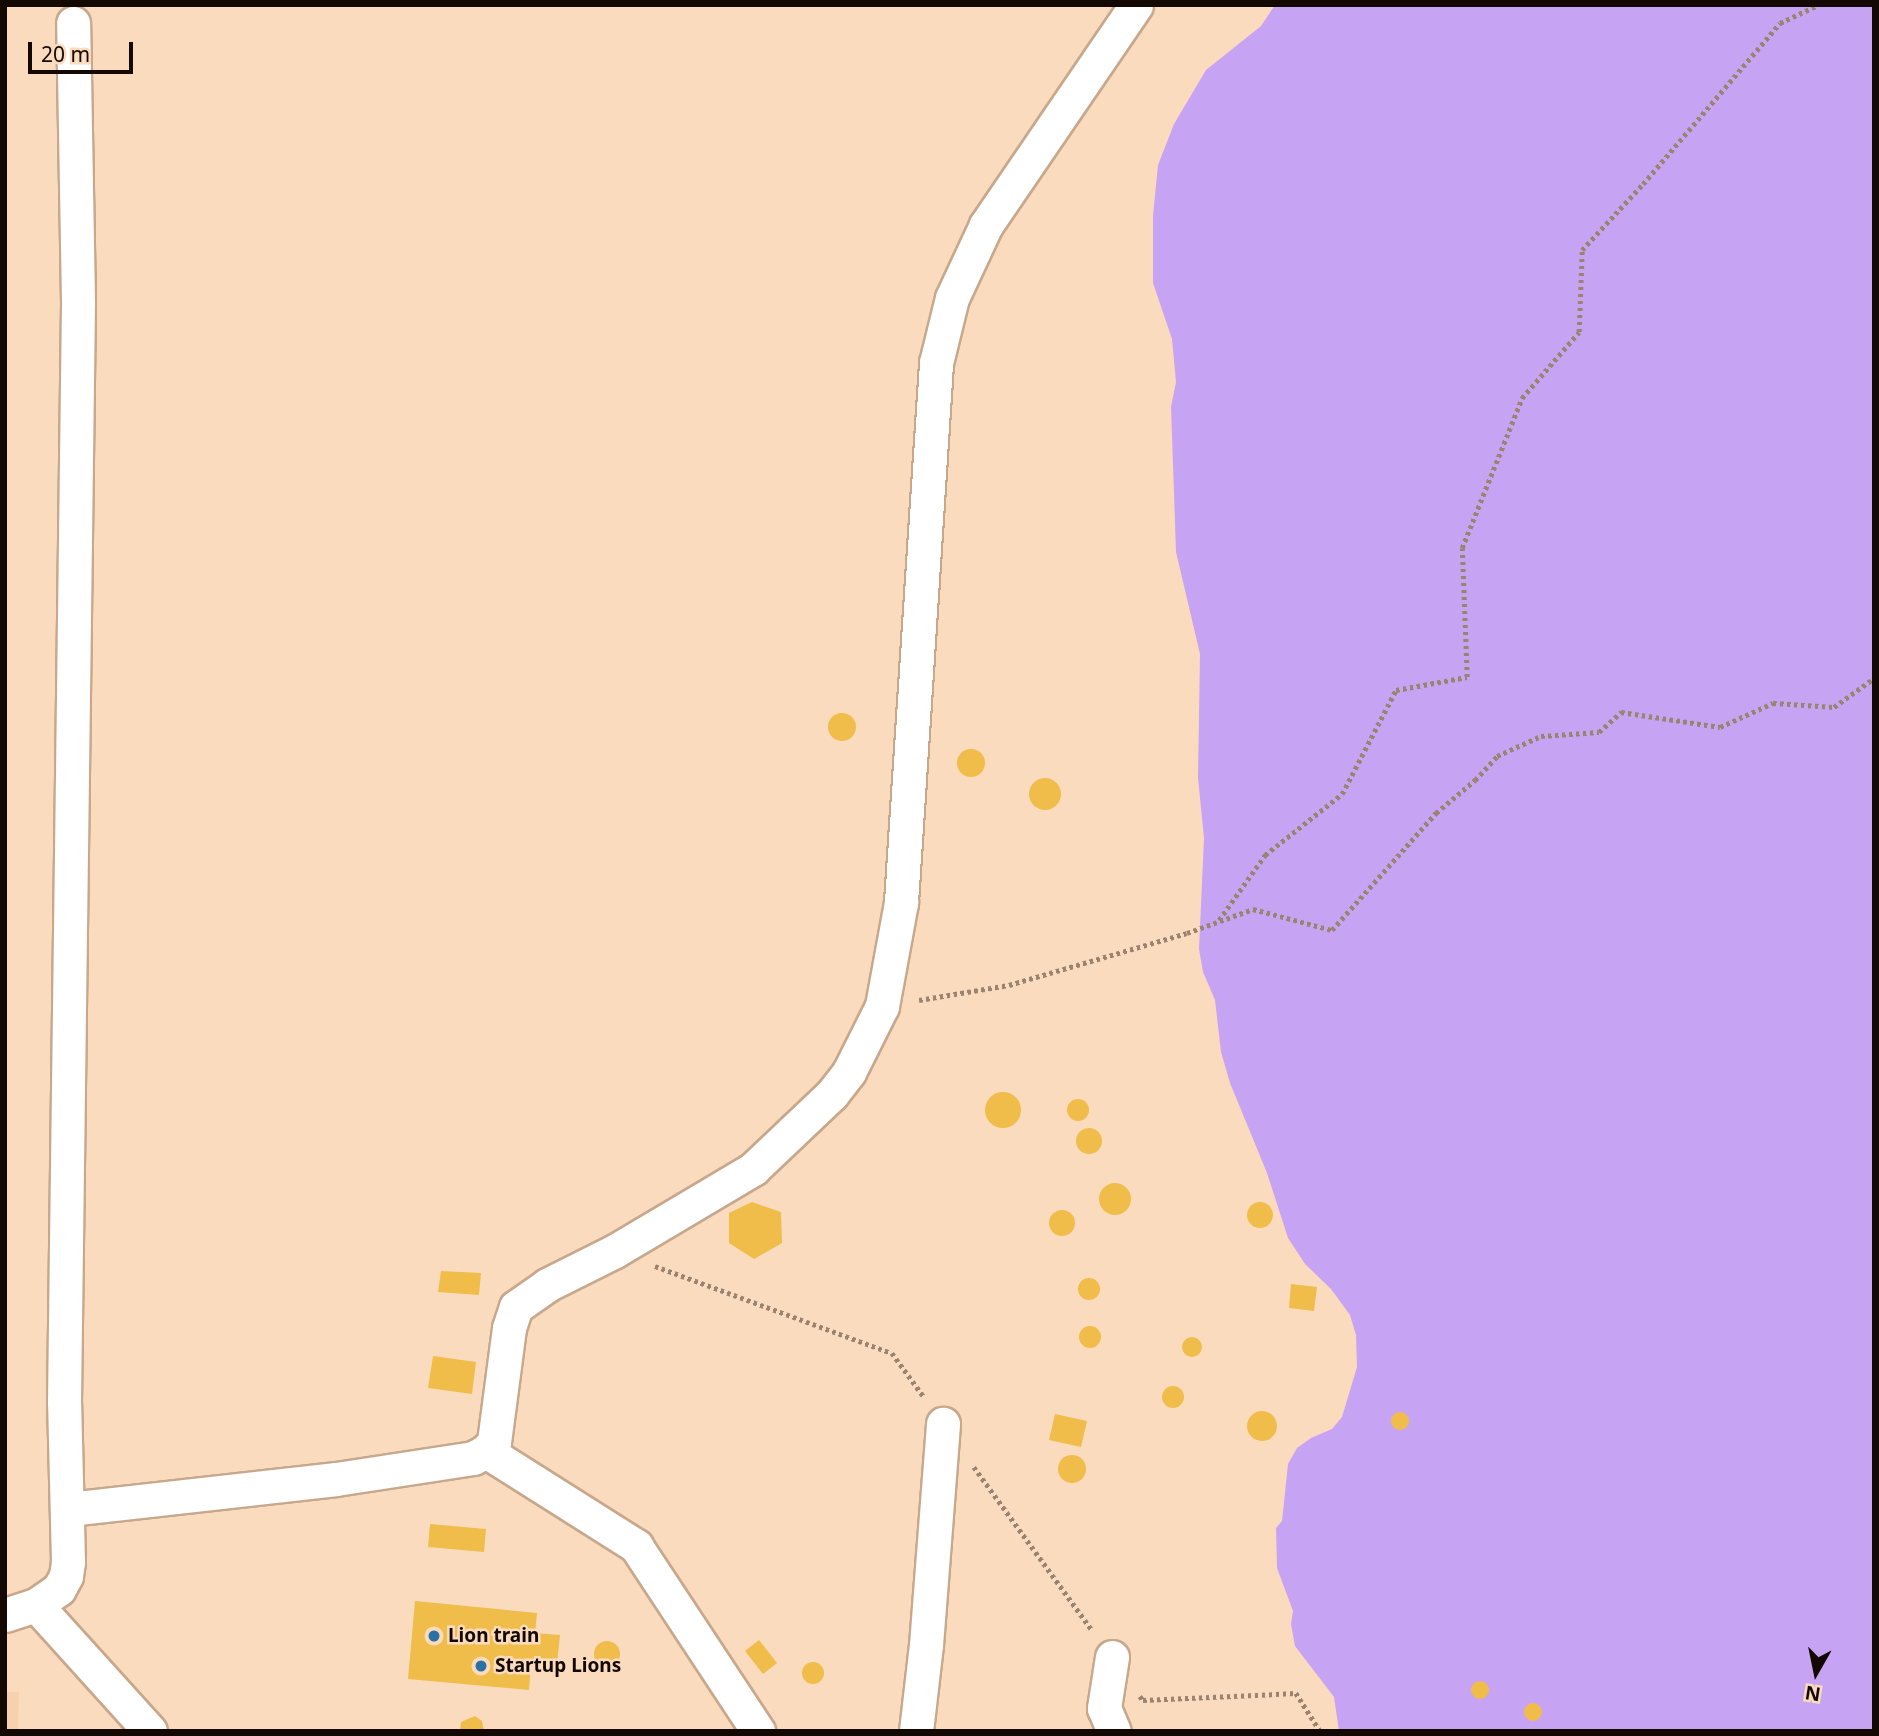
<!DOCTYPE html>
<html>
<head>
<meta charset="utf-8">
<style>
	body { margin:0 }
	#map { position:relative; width:1879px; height:1736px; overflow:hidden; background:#fbdbbe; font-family:"Noto Sans",sans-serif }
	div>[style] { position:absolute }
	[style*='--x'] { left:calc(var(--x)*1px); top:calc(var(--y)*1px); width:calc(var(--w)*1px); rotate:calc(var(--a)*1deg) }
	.built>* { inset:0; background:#f7d1ae }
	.green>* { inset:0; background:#c7a3f4 }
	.building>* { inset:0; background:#f0bc4a }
	.round { border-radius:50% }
	.path>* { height:4.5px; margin-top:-2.25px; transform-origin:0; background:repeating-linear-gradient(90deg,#9a836f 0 3.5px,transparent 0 7px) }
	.roads { filter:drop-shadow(2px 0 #c7a88c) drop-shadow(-2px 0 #c7a88c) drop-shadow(0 2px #c7a88c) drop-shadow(0 -2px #c7a88c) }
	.minor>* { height:33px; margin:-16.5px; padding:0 16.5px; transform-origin:16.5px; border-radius:16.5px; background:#fff }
	.dots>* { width:19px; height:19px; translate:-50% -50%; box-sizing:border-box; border:4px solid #fbdbbe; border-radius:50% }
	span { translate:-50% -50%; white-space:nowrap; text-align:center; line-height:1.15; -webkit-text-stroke:5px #fbdbbe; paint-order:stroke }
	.poi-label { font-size:19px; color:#130902; font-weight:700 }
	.left { translate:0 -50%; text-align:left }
	.frame { position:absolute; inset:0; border:7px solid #130902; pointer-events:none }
	.north { position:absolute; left:1781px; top:1638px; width:70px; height:70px; -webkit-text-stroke:5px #fbdbbe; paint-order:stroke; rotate:189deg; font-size:19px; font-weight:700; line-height:28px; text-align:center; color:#130902 }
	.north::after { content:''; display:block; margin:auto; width:24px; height:32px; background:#130902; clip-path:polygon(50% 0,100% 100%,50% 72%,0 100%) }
	.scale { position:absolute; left:28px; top:42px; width:105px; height:32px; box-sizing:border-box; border:4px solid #130902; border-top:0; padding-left:9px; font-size:21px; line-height:24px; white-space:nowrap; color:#130902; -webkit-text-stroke:5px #fbdbbe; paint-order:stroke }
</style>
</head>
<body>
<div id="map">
	<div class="built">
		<i style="clip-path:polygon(5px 1692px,19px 1692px,18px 1731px,5px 1731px)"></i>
	</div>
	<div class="green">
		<i style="clip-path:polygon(1275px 5px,1874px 5px,1874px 1731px,1339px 1731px,1334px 1697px,1295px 1646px,1291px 1624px,1293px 1611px,1277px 1568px,1276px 1528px,1282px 1521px,1288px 1464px,1297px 1448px,1311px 1438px,1332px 1429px,1342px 1417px,1357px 1367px,1356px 1335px,1350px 1315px,1331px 1289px,1305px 1264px,1288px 1238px,1267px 1173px,1230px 1083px,1221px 1052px,1215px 1000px,1203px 972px,1199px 949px,1204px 838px,1198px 778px,1200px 654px,1176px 552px,1171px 407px,1176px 382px,1172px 339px,1153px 283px,1153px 216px,1158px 165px,1174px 124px,1206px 70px,1261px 26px)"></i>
	</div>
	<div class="building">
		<i class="round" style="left:828px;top:713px;width:28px;height:28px"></i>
		<i class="round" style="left:957px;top:749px;width:28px;height:28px"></i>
		<i class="round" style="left:1029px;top:778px;width:32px;height:32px"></i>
		<i class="round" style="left:985px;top:1092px;width:36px;height:36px"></i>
		<i class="round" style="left:1067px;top:1099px;width:22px;height:22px"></i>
		<i class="round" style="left:1076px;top:1128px;width:26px;height:26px"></i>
		<i class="round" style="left:1099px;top:1183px;width:32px;height:32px"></i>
		<i class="round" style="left:1247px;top:1202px;width:26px;height:26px"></i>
		<i style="clip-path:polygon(752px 1202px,781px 1212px,782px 1243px,754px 1259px,729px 1243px,729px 1213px)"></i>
		<i class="round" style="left:1049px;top:1210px;width:26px;height:26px"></i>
		<i style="clip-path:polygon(441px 1271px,481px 1273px,479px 1295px,438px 1292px)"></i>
		<i class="round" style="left:1078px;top:1278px;width:22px;height:22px"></i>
		<i style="clip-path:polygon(1291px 1284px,1317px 1287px,1314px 1311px,1289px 1308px)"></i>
		<i class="round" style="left:1079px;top:1326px;width:22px;height:22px"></i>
		<i class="round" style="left:1182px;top:1337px;width:20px;height:20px"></i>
		<i style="clip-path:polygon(433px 1356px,476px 1362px,472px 1394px,428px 1388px)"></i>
		<i class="round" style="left:1162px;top:1386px;width:22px;height:22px"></i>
		<i class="round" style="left:1247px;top:1411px;width:30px;height:30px"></i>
		<i class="round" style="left:1391px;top:1412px;width:18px;height:18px"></i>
		<i style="clip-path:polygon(1055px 1414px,1087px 1421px,1081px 1447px,1049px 1440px)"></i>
		<i class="round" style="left:1058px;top:1455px;width:28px;height:28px"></i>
		<i style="clip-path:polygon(430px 1524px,486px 1529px,484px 1552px,428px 1547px)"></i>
		<i style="clip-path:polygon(415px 1601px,537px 1613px,535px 1633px,560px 1635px,557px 1664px,531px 1662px,529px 1690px,408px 1679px)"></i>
		<i style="clip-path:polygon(759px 1640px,777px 1663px,763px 1674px,745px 1651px)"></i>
		<i class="round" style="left:594px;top:1641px;width:26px;height:26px"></i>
		<i class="round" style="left:802px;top:1662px;width:22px;height:22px"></i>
		<i class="round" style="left:1471px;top:1681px;width:18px;height:18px"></i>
		<i class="round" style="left:1524px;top:1703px;width:18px;height:18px"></i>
		<i style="clip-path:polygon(475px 1716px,482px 1721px,484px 1731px,460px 1731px,461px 1722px)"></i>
	</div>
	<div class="path">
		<i style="--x:1219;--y:920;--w:80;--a:-54.7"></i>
		<i style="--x:1265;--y:855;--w:98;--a:-38.4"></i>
		<i style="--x:1342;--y:794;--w:117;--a:-62.6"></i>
		<i style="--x:1396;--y:690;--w:72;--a:-10.4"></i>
		<i style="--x:1467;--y:677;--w:129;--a:-92.2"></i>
		<i style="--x:1462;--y:548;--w:162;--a:-68.2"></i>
		<i style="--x:1522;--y:398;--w:87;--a:-49.2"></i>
		<i style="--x:1579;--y:332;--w:82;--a:-87.9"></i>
		<i style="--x:1582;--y:250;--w:90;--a:-47.3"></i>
		<i style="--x:1643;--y:184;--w:211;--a:-49.6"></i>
		<i style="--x:1780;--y:23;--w:42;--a:-25.3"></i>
		<i style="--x:919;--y:1000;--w:91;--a:-9.5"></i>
		<i style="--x:1009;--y:985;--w:185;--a:-16.3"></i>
		<i style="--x:1187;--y:933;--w:70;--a:-20"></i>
		<i style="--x:1253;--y:909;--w:82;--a:14.9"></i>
		<i style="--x:1332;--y:930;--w:157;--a:-48.4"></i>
		<i style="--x:1436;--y:813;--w:51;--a:-40.2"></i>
		<i style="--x:1475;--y:780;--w:33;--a:-47"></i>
		<i style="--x:1497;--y:756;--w:48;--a:-24.4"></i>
		<i style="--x:1541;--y:736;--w:58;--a:-3.9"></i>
		<i style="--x:1599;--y:732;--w:30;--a:-42"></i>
		<i style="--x:1621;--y:712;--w:100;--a:8.6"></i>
		<i style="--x:1720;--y:727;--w:58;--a:-24.4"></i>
		<i style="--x:1773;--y:703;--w:61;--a:3.8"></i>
		<i style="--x:1834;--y:707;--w:49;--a:-35.9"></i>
		<i style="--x:655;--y:1266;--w:252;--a:20.2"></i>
		<i style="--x:892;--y:1353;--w:54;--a:54"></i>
		<i style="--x:974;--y:1467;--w:201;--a:54.1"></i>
		<i style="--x:1140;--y:1696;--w:5;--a:53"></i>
		<i style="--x:1143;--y:1700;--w:153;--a:-2.6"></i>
		<i style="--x:1296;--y:1693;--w:45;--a:57.7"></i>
	</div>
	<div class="roads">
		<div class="minor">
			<i style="--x:486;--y:1451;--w:178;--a:32.3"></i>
			<i style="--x:636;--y:1546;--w:222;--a:56.6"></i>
			<i style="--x:69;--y:1509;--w:269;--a:-6.4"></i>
			<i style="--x:336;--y:1479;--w:139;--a:-8.7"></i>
			<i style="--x:473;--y:1458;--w:15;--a:-28"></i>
			<i style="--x:486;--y:1451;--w:12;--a:-48"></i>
			<i style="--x:494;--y:1442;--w:115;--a:-82.5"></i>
			<i style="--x:509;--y:1328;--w:22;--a:-72"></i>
			<i style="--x:516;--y:1307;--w:38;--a:-35"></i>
			<i style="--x:547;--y:1285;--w:76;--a:-26.6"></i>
			<i style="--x:615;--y:1251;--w:161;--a:-30.7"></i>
			<i style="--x:753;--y:1169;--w:109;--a:-43.5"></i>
			<i style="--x:832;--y:1094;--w:28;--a:-52"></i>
			<i style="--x:849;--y:1072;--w:74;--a:-63.4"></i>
			<i style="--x:882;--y:1006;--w:106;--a:-79.6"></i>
			<i style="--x:901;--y:902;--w:540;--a:-86.28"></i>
			<i style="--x:936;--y:363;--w:67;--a:-76.2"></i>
			<i style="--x:952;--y:298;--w:81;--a:-65"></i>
			<i style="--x:986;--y:225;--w:266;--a:-55.7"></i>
			<i style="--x:36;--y:1605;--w:170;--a:47.9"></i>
			<i style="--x:5;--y:1615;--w:33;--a:-18"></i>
			<i style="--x:36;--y:1605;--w:28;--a:-35"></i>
			<i style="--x:59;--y:1589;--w:15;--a:-62"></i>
			<i style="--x:66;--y:1576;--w:14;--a:-82"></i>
			<i style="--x:68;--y:1562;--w:160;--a:-91.4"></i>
			<i style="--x:64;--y:1402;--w:1101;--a:-89.27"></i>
			<i style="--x:78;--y:301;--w:278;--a:-91"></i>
			<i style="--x:1112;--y:1657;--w:52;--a:98.9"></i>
			<i style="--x:1104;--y:1708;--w:25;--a:67"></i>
			<i style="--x:916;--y:1731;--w:87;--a:-83.4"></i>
			<i style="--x:926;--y:1645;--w:222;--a:-85.6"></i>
		</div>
	</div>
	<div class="dots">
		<i style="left:434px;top:1636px;background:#2a71a5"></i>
		<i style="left:481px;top:1666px;background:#2a71a5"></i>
	</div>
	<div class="poi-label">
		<span class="left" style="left:448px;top:1636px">Lion train</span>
		<span class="left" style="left:495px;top:1666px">Startup Lions</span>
	</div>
	<div class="frame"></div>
	<div class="north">N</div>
	<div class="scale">20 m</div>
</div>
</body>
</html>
